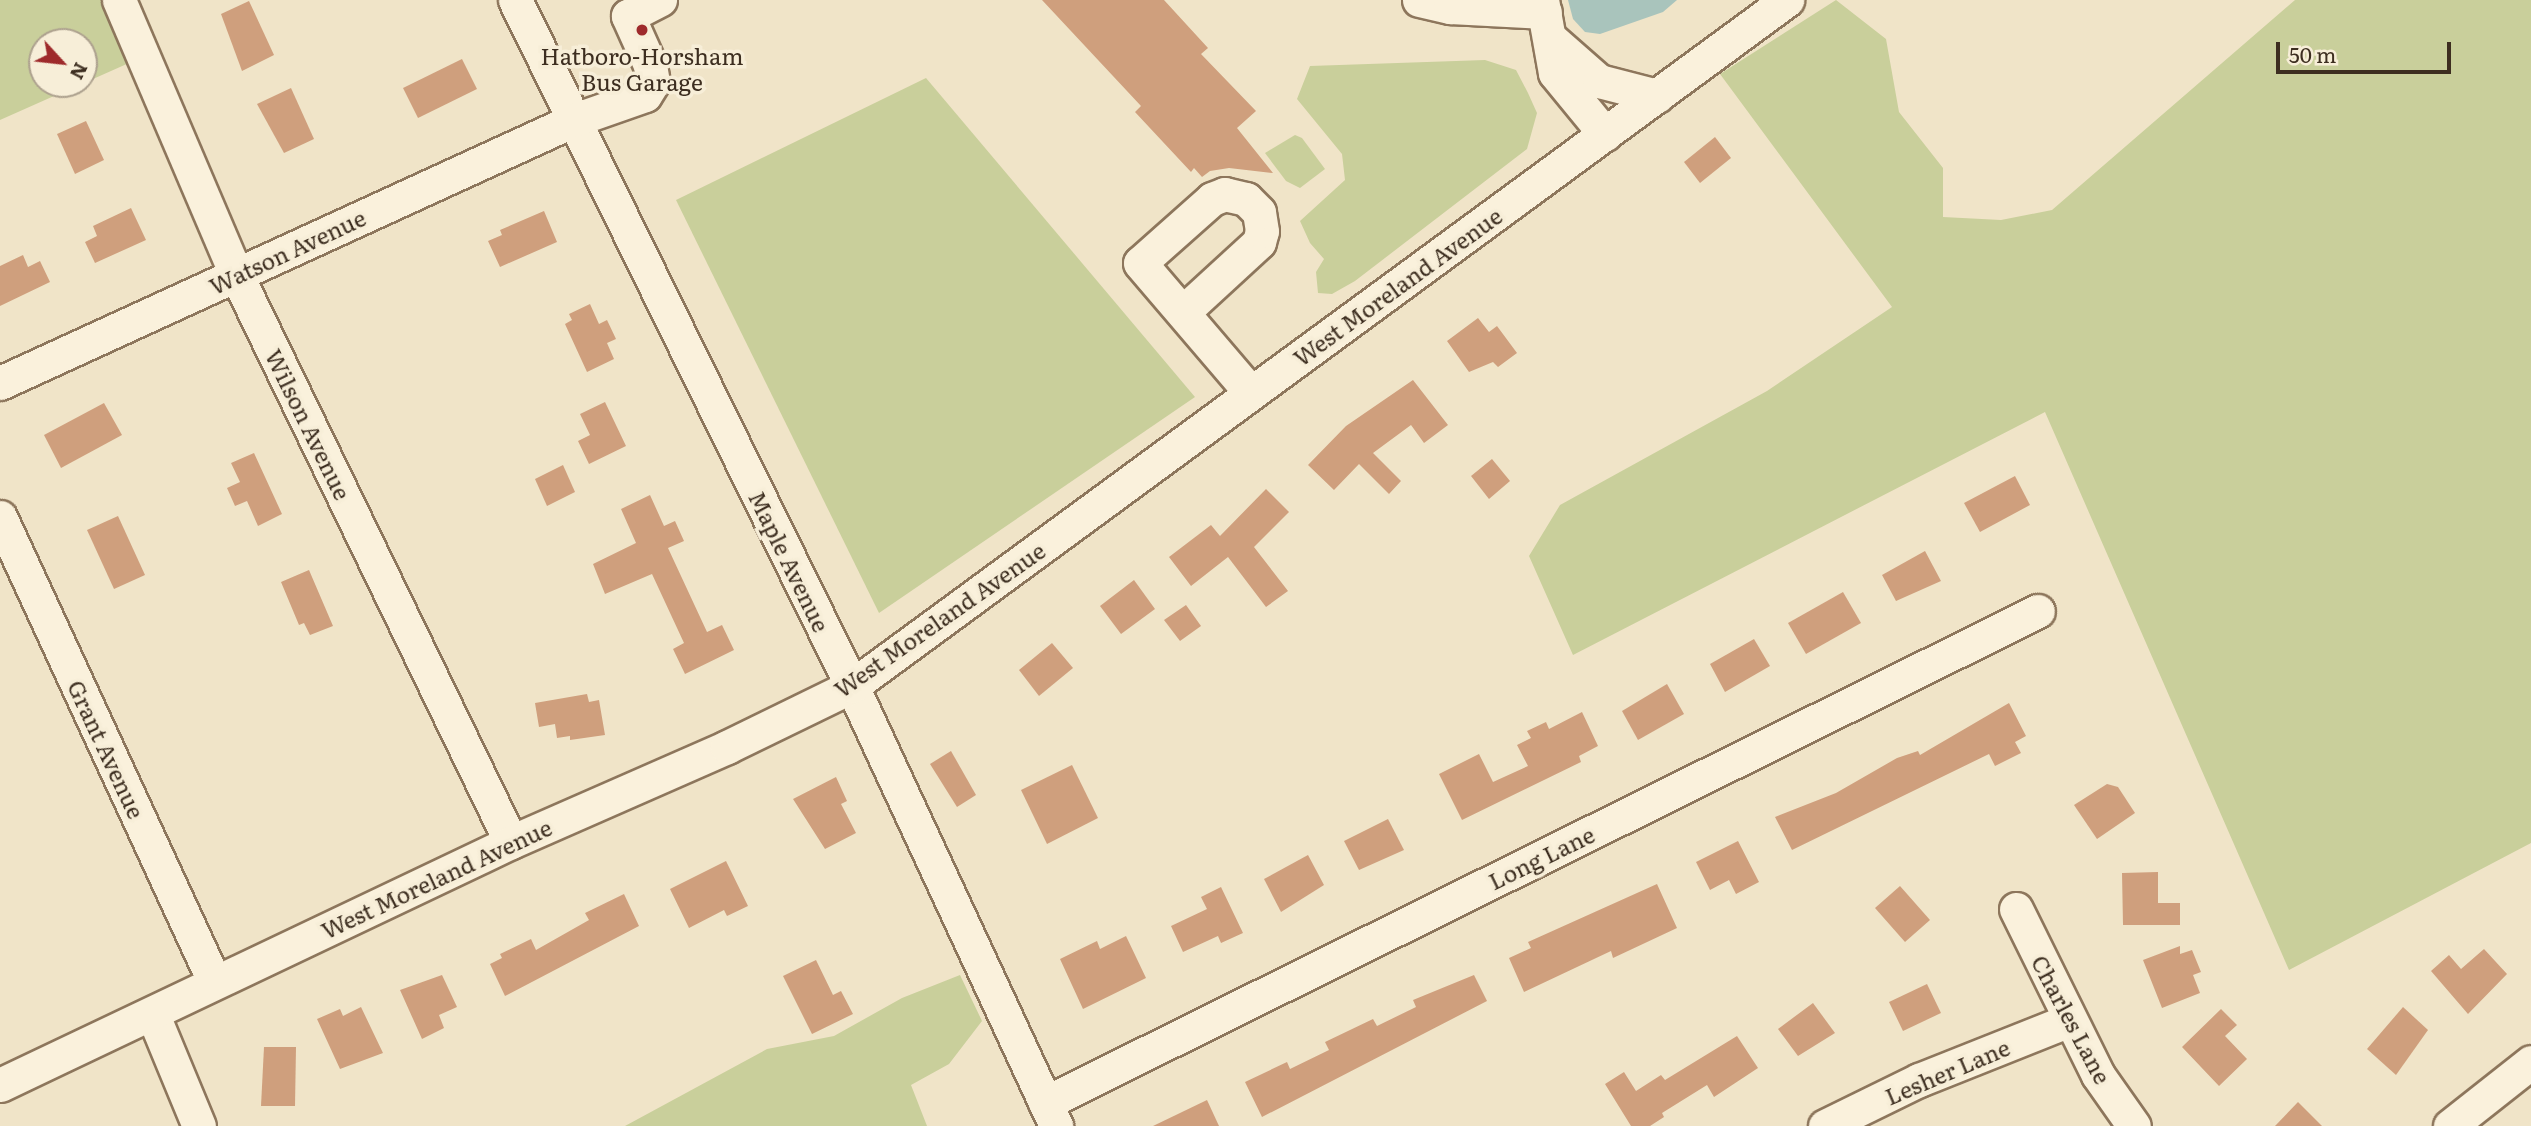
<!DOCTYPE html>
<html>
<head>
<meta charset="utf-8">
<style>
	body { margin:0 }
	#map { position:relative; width:2531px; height:1126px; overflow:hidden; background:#f0e4c8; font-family:Literata,serif }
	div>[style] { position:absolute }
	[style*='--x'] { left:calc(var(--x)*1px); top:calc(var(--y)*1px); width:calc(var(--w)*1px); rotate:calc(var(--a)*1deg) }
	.green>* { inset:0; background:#c9cf9b }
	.water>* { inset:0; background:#a9c4bc }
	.building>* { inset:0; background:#cf9f7d }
	.roads { filter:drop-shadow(2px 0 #8d765c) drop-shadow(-2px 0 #8d765c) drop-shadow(0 2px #8d765c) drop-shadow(0 -2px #8d765c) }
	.minor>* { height:33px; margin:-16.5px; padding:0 16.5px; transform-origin:16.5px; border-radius:16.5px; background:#faf1dc }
	.dots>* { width:19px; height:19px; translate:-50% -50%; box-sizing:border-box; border:4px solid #f7eed8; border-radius:50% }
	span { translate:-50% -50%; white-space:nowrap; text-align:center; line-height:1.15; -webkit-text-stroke:7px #f7eed8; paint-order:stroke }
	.poi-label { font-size:23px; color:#3d2e20 }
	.street-label { font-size:23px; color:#3d2e20 }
	.north { position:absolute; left:28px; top:28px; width:70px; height:70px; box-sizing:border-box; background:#f7eed8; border:2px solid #ada18e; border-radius:50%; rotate:117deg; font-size:19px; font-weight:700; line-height:28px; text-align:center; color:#3d2e20 }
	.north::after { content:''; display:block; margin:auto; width:24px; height:32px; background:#9e2a2b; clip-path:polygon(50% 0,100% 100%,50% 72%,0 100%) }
	.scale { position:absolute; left:2276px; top:42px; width:175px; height:32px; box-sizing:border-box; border:4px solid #3d2e20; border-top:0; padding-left:9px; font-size:21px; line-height:24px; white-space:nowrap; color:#3d2e20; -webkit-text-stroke:5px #f7eed8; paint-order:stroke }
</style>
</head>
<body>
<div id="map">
	<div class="green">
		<i style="clip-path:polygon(0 0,102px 0,129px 63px,84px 83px,84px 42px,42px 42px,42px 84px,81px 84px,0 120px)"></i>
		<i style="clip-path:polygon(1836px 0,1886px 39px,1899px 112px,1943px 168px,1943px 217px,2001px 220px,2052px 210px,2295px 0,2531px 0,2531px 843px,2289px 970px,2045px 412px,1573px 655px,1529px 556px,1560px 505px,1767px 391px,1892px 307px,1720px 74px)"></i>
		<i style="clip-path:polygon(1485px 60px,1516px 70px,1528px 93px,1537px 113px,1527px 149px,1355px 281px,1332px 294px,1318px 293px,1316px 272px,1324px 259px,1310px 243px,1300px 221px,1345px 180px,1342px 154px,1297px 99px,1310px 66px)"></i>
		<i style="clip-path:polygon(926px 78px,1195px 397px,879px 613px,676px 200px)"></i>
		<i style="clip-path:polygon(1295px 135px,1302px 138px,1325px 169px,1300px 188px,1286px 181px,1265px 153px)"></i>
		<i style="clip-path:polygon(960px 975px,982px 1021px,949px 1064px,911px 1085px,927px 1126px,625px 1126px,767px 1049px,834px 1036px,902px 998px)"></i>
	</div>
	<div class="water">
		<i style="clip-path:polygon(1568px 0,1677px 0,1663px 12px,1600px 34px,1585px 32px,1573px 19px)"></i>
	</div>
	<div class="building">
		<i style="clip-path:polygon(1042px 0,1164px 0,1208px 48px,1201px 54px,1256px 111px,1237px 128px,1273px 173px,1229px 168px,1210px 171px,1202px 177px,1194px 168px,1191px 172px,1135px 112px,1141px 106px)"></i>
		<i style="clip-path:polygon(249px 1px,274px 55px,242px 71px,221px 14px)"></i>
		<i style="clip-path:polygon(462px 59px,477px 89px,418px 118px,403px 88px)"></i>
		<i style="clip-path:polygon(291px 88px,314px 139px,284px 153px,257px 104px)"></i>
		<i style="clip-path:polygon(86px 121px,104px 160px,75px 174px,57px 134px)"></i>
		<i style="clip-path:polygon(1715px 137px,1731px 158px,1700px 183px,1684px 162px)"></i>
		<i style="clip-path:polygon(131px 208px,146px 240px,95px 263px,85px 242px,97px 236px,93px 226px)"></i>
		<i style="clip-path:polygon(544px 211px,557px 242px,500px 267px,488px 241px,502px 235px,500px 230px)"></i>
		<i style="clip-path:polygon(23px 255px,28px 267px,40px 261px,50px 282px,0 306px,0 266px)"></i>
		<i style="clip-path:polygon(590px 304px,599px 324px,607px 320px,616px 339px,607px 343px,614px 359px,587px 372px,565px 324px,572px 320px,569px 314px)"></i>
		<i style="clip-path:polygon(1478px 318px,1489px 332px,1497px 326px,1517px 353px,1498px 367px,1493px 362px,1469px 372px,1447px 341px)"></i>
		<i style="clip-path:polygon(1413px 380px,1448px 425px,1424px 443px,1411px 425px,1373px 453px,1401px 481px,1389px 494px,1359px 464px,1334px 490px,1308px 465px,1346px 426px)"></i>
		<i style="clip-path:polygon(605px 402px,626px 446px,589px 464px,578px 441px,590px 435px,580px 414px)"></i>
		<i style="clip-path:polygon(104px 403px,122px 435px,61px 468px,44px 435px)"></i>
		<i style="clip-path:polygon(254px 453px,282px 514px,258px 526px,247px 501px,235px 506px,227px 488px,240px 482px,231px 463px)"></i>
		<i style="clip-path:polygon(1492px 459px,1510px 481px,1489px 499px,1471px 476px)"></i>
		<i style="clip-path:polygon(563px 465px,575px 492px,547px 506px,535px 479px)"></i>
		<i style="clip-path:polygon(2015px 476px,2030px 505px,1980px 532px,1964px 503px)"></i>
		<i style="clip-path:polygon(1266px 489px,1289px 512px,1254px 547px,1288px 591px,1266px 607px,1228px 557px,1191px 586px,1169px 557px,1211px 525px,1220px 536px)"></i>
		<i style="clip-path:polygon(650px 495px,664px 526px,675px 521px,684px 541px,668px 548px,707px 632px,722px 625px,734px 650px,685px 674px,673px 649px,684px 643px,652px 574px,605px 594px,593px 564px,636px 543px,621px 509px)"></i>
		<i style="clip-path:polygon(118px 516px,145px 575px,114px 589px,87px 530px)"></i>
		<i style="clip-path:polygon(1925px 551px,1941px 581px,1896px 601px,1882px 575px)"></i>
		<i style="clip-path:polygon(309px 570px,333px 626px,310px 635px,304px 623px,299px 625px,281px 582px)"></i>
		<i style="clip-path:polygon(1134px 580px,1155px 609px,1121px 634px,1100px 606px)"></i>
		<i style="clip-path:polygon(1843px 592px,1861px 623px,1806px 654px,1788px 623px)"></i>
		<i style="clip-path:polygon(1186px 605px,1201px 626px,1180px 641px,1164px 620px)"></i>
		<i style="clip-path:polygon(1754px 639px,1770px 666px,1725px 692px,1710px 664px)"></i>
		<i style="clip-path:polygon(1052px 643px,1073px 668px,1039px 696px,1019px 670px)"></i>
		<i style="clip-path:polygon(1667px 684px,1684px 714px,1638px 740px,1622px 711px)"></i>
		<i style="clip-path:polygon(587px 694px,589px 702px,599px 700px,605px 735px,570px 740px,570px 736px,557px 738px,555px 724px,539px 727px,535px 703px)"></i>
		<i style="clip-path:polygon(2009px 703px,2026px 736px,2015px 742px,2021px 753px,1995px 766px,1989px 754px,1792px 850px,1775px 817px,1836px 793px,1897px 758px,1918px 751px,1920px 755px)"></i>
		<i style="clip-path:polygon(1582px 712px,1598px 746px,1579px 756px,1581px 762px,1462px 820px,1439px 774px,1479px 754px,1493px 782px,1528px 766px,1517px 745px,1531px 738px,1527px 731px,1546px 722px,1549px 729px)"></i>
		<i style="clip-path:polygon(951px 751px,976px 795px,957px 807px,930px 764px)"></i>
		<i style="clip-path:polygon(1072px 765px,1098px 818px,1047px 844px,1021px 790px)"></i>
		<i style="clip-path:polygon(836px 777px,847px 801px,841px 804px,856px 833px,825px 849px,793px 799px)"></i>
		<i style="clip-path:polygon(2107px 784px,2118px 787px,2135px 813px,2097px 839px,2074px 805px)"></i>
		<i style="clip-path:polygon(1388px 819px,1404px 850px,1359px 870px,1344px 841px)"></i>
		<i style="clip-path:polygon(1738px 841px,1759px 882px,1736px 894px,1729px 880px,1710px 890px,1696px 862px)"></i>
		<i style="clip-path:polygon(1308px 855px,1324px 885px,1281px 912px,1264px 879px)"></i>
		<i style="clip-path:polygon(726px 861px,748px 906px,727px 916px,724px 910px,689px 928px,670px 889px)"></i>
		<i style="clip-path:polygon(2158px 872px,2158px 903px,2180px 903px,2180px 925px,2123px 925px,2122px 873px)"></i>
		<i style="clip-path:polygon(1657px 884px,1677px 928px,1613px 958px,1611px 951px,1524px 992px,1509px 958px,1531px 948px,1528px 942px)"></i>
		<i style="clip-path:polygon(1900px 886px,1930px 920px,1905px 942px,1875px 908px)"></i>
		<i style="clip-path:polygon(1221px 887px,1243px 933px,1221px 943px,1218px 936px,1183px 952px,1171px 926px,1207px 909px,1201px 897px)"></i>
		<i style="clip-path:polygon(624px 894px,639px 926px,505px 996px,490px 964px,502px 958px,500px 954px,531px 939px,536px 950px,589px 920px,585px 913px)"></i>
		<i style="clip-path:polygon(1126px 936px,1146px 978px,1083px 1009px,1060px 959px,1097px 941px,1100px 949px)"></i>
		<i style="clip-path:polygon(2180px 946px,2180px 954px,2192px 950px,2201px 972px,2193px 975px,2200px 993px,2162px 1008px,2143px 960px)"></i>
		<i style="clip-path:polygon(2484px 949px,2507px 974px,2468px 1014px,2431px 971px,2449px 955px,2461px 969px)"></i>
		<i style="clip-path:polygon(816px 960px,833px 995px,841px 991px,853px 1014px,812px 1034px,783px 976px)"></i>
		<i style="clip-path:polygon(442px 975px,457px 1007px,439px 1015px,444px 1028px,422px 1039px,400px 990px)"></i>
		<i style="clip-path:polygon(1474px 975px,1487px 1001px,1262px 1117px,1245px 1082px,1287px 1062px,1290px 1069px,1329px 1050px,1325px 1042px,1373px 1019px,1377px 1026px,1416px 1007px,1413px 1000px)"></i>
		<i style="clip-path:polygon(1927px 984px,1941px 1013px,1903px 1031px,1889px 1002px)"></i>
		<i style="clip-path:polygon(1813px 1003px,1835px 1033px,1798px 1056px,1778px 1029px)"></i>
		<i style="clip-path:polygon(361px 1007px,383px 1053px,340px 1069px,317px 1019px,340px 1009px,343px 1016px)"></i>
		<i style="clip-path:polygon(2403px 1007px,2428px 1030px,2396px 1075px,2367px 1049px)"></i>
		<i style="clip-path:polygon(2221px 1009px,2237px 1025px,2225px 1036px,2247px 1059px,2219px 1086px,2182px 1047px)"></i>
		<i style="clip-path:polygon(1737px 1036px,1758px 1068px,1714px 1097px,1707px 1085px,1662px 1113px,1664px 1117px,1650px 1126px,1631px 1126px,1605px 1084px,1624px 1072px,1636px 1091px,1661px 1075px,1665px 1080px)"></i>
		<i style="clip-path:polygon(264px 1047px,296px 1047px,295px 1106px,261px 1106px)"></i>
		<i style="clip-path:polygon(1207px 1100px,1219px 1126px,1153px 1126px)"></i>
		<i style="clip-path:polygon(2298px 1102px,2322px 1126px,2275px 1126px)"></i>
	</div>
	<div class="roads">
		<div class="minor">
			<i style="--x:119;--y:0;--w:298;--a:66.9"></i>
			<i style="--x:236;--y:274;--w:631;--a:64.17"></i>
			<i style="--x:515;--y:0;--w:764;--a:63.84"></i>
			<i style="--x:852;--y:686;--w:485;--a:65.1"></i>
			<i style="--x:1419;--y:0;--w:32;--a:13"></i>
			<i style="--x:1452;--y:0;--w:7;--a:106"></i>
			<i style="--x:1450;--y:7;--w:95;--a:3"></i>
			<i style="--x:1542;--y:0;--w:74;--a:79.9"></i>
			<i style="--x:1555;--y:73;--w:79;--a:50.7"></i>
			<i style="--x:1551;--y:39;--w:64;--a:41.2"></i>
			<i style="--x:1599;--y:81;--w:60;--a:14.5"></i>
			<i style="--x:1183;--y:312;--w:103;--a:-42.6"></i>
			<i style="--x:1259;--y:242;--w:11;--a:-75"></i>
			<i style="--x:1262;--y:231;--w:19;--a:-99"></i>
			<i style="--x:1259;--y:212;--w:18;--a:-135"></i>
			<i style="--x:1246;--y:199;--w:22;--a:-167"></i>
			<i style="--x:1225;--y:194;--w:14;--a:159"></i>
			<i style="--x:1212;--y:199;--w:96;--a:138.4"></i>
			<i style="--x:1140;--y:263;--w:171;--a:49.5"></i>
			<i style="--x:0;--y:383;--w:631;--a:-24.62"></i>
			<i style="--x:574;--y:120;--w:75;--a:-19.4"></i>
			<i style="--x:645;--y:95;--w:15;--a:-58"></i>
			<i style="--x:653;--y:82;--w:17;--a:-100"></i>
			<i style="--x:650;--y:65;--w:54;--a:-114.2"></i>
			<i style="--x:628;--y:16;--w:36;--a:-27"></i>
			<i style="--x:0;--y:517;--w:511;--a:65.24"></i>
			<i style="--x:2016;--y:909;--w:185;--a:63.7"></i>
			<i style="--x:2098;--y:1075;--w:62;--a:54.8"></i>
			<i style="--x:153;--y:1015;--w:120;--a:67.5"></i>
			<i style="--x:0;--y:1085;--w:566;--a:-25.43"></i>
			<i style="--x:511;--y:842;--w:236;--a:-23.7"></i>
			<i style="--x:727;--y:747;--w:139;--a:-26"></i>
			<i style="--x:852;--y:686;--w:1160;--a:-36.27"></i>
			<i style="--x:1045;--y:1103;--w:1108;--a:-26.36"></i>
			<i style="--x:1825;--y:1126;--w:105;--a:-26.1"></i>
			<i style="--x:1919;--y:1080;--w:162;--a:-21.7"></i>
			<i style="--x:2450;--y:1126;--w:103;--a:-38.3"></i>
		</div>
	</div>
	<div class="dots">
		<i style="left:642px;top:30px;background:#9e2a2b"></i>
	</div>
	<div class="poi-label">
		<span style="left:642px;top:68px">Hatboro-Horsham<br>Bus Garage</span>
	</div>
	<div class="street-label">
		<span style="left:287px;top:251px;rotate:-25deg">Watson Avenue</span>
		<span style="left:1397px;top:286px;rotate:-36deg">West Moreland Avenue</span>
		<span style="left:309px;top:424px;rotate:64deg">Wilson Avenue</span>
		<span style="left:790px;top:561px;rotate:64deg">Maple Avenue</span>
		<span style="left:939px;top:619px;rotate:-35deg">West Moreland Avenue</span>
		<span style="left:107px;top:749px;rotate:65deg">Grant Avenue</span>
		<span style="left:1541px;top:857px;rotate:-26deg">Long Lane</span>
		<span style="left:436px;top:878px;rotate:-25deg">West Moreland Avenue</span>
		<span style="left:2072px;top:1019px;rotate:62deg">Charles Lane</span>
		<span style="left:1947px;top:1071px;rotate:-23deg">Lesher Lane</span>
	</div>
	<div class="north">N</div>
	<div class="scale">50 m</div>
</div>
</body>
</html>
